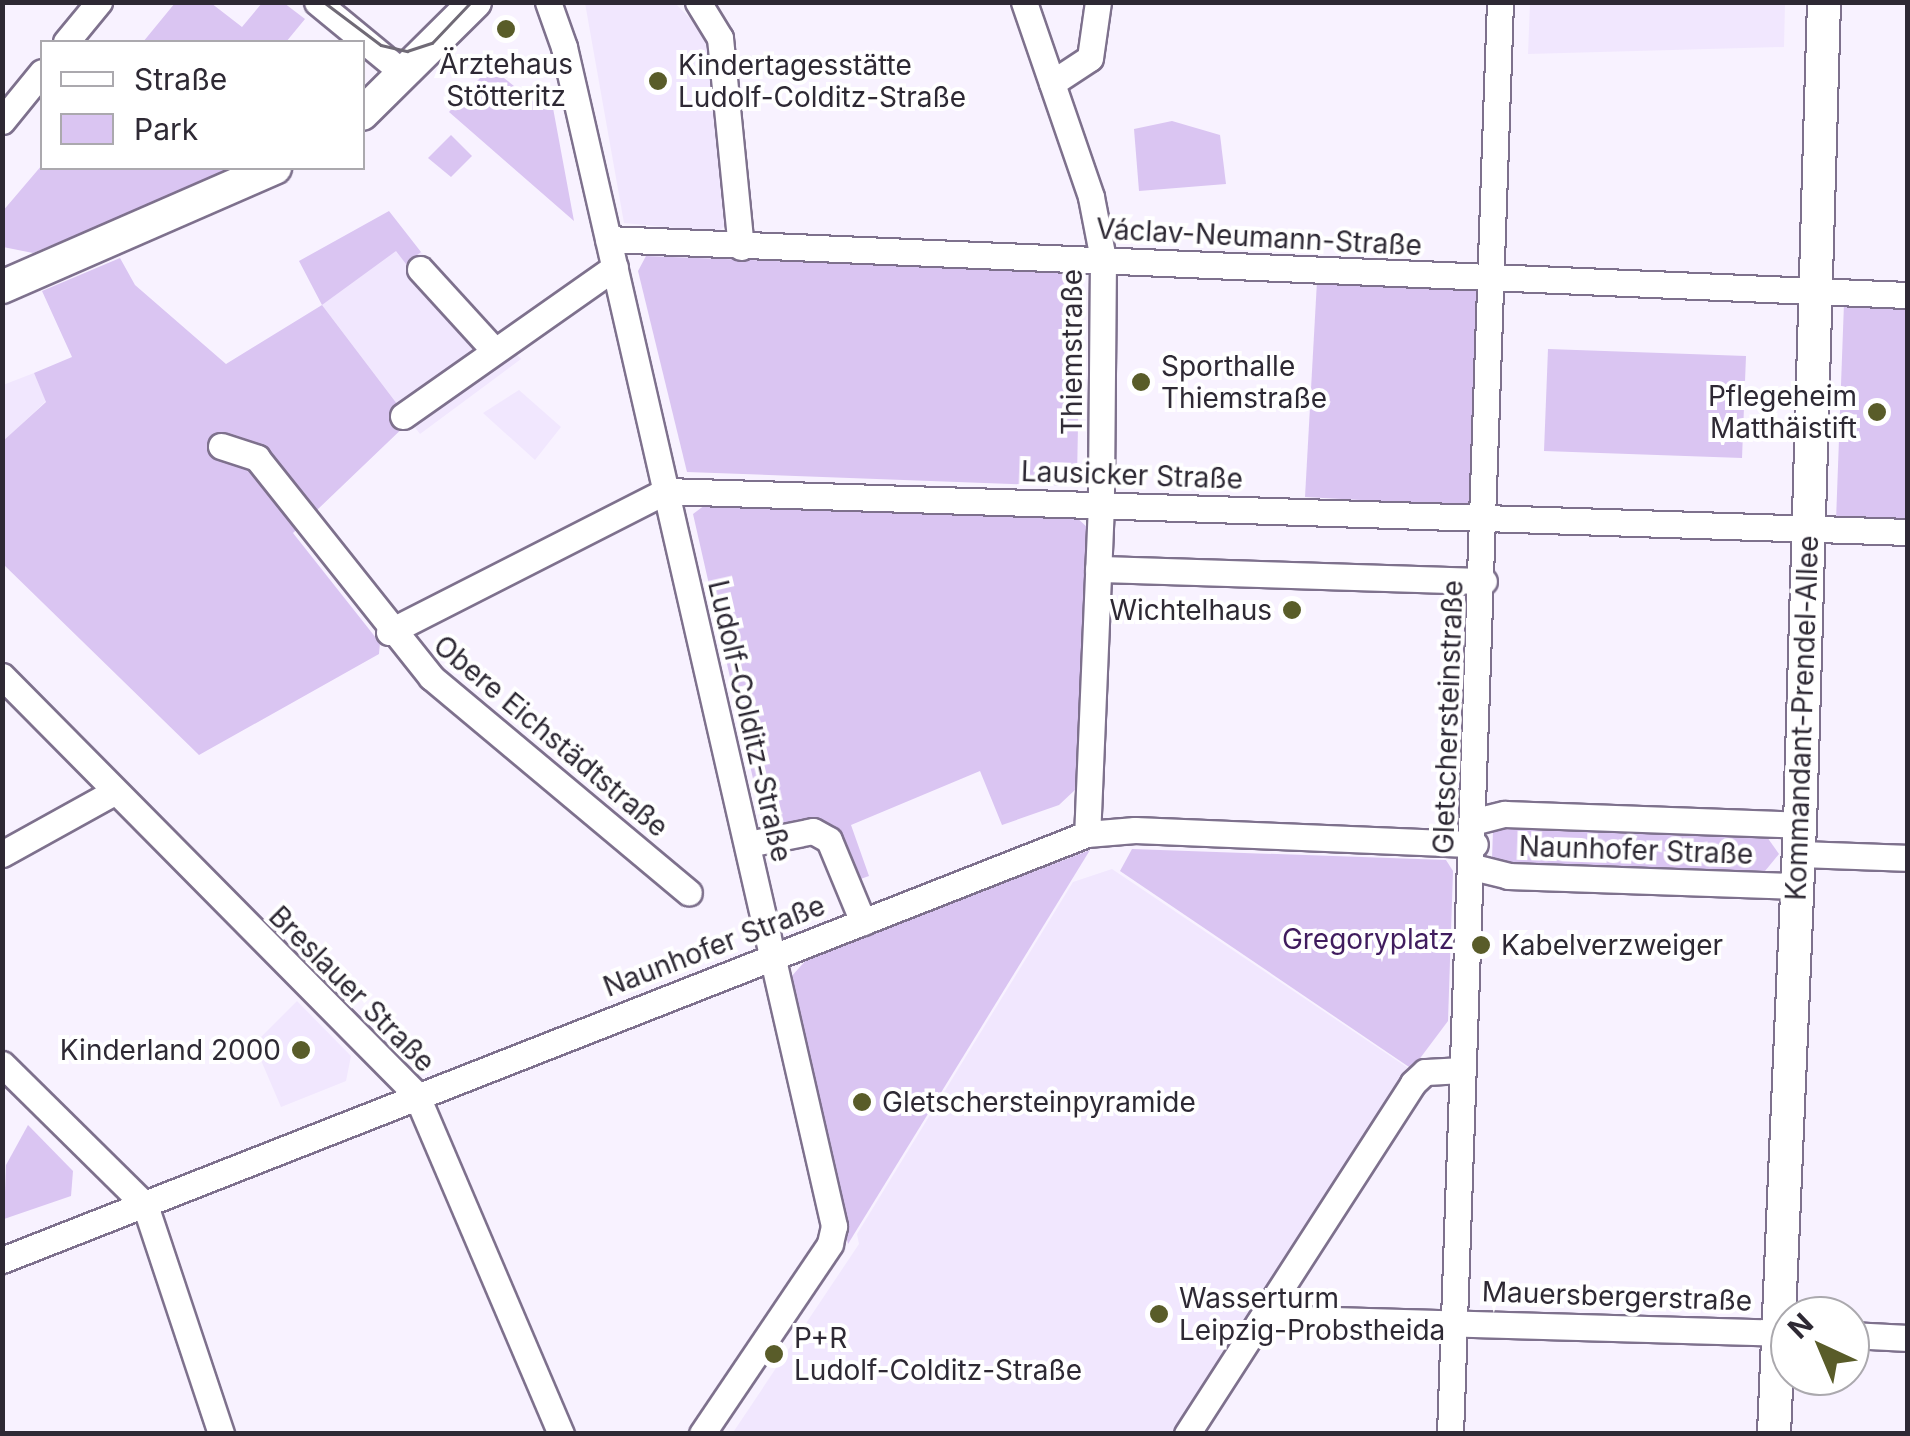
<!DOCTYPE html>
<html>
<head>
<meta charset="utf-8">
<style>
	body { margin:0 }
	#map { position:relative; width:1910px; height:1436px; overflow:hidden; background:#f8f2ff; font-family:Inter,sans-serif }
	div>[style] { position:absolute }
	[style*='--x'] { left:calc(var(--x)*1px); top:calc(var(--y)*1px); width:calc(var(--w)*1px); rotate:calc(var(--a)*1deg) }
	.built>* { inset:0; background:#f1e7fe }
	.green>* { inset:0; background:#dac5f2 }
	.roads { filter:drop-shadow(2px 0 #7e718d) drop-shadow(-2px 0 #7e718d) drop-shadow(0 2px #7e718d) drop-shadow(0 -2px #7e718d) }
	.minor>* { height:25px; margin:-12.5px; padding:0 12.5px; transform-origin:12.5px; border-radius:12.5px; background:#fff }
	.major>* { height:32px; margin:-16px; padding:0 16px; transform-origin:16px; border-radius:16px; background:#fff }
	.tram>* { height:2.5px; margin:-1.25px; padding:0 1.25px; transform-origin:1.25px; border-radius:1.25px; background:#706a76 }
	.dots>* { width:28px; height:28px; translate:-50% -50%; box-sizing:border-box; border:5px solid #fff; border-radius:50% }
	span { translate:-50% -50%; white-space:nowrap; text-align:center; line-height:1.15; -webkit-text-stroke:8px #fff; paint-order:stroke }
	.poi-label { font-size:28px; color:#2e2934 }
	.left { translate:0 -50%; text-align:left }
	.right { translate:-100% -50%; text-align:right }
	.street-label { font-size:28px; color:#2e2934 }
	.park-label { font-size:28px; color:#401c5e }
	.frame { position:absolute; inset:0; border:5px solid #2e2934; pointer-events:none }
	.legend { position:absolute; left:40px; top:40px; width:325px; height:130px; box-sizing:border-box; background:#fff; border:2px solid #aba9ae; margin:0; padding:12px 18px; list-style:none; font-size:30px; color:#2e2934 }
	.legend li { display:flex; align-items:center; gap:20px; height:50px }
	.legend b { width:50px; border:2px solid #aba9ae }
	.north { position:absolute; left:1770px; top:1296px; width:100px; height:100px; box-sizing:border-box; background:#fff; border:2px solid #aba9ae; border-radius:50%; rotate:316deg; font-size:28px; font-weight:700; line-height:40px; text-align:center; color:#2e2934 }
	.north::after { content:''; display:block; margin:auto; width:35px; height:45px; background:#595c29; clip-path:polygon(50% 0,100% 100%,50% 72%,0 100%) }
</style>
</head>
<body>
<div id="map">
	<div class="built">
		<i style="clip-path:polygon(585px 3px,675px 3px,710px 39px,728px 223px,718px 232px,624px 223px)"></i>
		<i style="clip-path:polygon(1530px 3px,1785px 3px,1784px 47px,1528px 54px)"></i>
		<i style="clip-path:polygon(396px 250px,406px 263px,421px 252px,521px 359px,420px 434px,322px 305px)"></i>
		<i style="clip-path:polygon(34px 373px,46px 401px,3px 442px,3px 385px)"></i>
		<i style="clip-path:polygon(519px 390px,561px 427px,535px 460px,483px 413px)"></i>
		<i style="clip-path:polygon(1112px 869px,1411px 1070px,1176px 1433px,732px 1434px,859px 1244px,857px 1234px,1073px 882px)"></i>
		<i style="clip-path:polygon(297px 1001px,351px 1056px,346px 1081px,281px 1107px,254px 1044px)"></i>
	</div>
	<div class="green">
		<i style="clip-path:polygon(175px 3px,211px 3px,242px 27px,262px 3px,284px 3px,305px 19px,286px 42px,143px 42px)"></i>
		<i style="clip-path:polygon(490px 67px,543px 109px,553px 108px,574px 221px,449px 112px)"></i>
		<i style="clip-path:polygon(1172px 121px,1220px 135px,1226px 184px,1139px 191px,1134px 129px)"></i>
		<i style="clip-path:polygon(451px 135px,472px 156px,451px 177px,428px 158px)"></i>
		<i style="clip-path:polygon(42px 165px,42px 168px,239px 168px,33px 253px,3px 247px,2px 212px)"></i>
		<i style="clip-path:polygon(389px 211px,421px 252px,406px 264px,396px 251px,322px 305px,410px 421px,293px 533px,380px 643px,379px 654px,199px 755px,3px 564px,2px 442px,46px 402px,34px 373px,72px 357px,42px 291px,120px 258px,135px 285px,226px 364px,322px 305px,299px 261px)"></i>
		<i style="clip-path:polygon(646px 256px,1081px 273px,1077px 477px,1068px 486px,687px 472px,638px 271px)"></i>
		<i style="clip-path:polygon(1317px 281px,1483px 290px,1471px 506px,1305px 497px)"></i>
		<i style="clip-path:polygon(1844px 303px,1907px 305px,1907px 523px,1836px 521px)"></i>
		<i style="clip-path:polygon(1548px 349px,1746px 356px,1742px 458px,1544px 451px)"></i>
		<i style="clip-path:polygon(709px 502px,1075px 516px,1088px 528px,1076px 789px,1059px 805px,1002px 825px,980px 771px,851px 825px,869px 876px,852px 882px,829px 823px,766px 836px,693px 514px)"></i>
		<i style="clip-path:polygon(1507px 827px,1767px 837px,1779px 854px,1765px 871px,1503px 863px,1492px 859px,1493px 830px)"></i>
		<i style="clip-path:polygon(1132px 849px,1446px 860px,1453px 871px,1448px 1021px,1412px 1069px,1120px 871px)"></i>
		<i style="clip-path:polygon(1090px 850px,848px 1244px,790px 978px,808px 958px)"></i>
		<i style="clip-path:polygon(28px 1125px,73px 1171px,71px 1196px,4px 1219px,6px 1165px)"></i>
	</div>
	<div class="roads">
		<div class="minor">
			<i style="--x:317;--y:2;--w:112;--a:39.5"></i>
			<i style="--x:548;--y:2;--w:48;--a:70.4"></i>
			<i style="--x:564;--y:47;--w:1210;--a:77.1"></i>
			<i style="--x:834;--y:1226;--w:18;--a:103"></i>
			<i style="--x:830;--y:1244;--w:229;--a:124"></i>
			<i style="--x:698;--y:2;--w:42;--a:58.6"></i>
			<i style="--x:720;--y:38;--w:210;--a:84.3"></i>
			<i style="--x:1024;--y:2;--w:206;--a:71"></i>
			<i style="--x:1091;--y:197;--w:63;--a:79"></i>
			<i style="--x:1103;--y:259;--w:245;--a:90.5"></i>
			<i style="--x:1101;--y:504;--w:330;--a:92.4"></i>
			<i style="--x:66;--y:42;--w:52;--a:-50.5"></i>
			<i style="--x:1052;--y:83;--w:45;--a:-33.3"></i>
			<i style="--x:1090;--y:58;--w:57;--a:-81.9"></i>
			<i style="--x:2;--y:121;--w:63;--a:-50.8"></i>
			<i style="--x:608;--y:239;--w:1301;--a:2.47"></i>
			<i style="--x:420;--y:269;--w:110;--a:47.6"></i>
			<i style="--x:403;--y:416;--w:259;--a:-35.1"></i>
			<i style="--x:221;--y:446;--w:38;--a:18"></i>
			<i style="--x:257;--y:458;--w:280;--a:51.5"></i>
			<i style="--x:431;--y:677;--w:336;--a:39.9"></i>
			<i style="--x:1098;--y:569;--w:386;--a:1.8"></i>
			<i style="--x:389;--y:632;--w:311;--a:-27"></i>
			<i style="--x:666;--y:491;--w:1243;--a:1.89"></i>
			<i style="--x:2;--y:676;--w:588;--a:45.28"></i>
			<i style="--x:416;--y:1094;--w:370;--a:66.9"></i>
			<i style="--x:1476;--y:821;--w:30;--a:-14"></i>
			<i style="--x:1505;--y:814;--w:295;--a:2.1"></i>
			<i style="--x:748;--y:844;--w:66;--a:-11.3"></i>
			<i style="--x:813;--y:831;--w:18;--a:29"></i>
			<i style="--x:829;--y:840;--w:89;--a:67.5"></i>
			<i style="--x:2;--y:854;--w:128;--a:-29"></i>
			<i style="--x:1799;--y:854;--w:109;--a:2.1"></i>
			<i style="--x:1473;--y:867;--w:36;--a:14"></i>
			<i style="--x:1508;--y:876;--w:290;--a:2"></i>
			<i style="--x:2;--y:1064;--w:201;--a:44.6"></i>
			<i style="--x:145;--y:1205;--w:241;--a:71.6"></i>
			<i style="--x:2;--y:1260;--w:1166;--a:-21.44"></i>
			<i style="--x:1087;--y:834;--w:48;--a:-4.8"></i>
			<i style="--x:1135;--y:830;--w:340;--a:2.4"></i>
			<i style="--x:1263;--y:1318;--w:527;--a:1.63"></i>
			<i style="--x:1850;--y:1335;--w:58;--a:3"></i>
			<i style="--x:1187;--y:1434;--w:417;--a:-57.2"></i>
			<i style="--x:1413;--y:1083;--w:16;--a:-43"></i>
			<i style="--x:1425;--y:1072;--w:34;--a:-3"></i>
			<i style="--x:1450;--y:1434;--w:1433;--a:-88"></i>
		</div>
		<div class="major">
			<i style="--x:362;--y:114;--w:159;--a:-44.7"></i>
			<i style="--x:2;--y:287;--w:298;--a:-23.6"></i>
			<i style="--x:1774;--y:1434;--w:610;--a:-87.56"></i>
			<i style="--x:1800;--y:825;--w:823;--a:-88.33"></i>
		</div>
	</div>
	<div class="tram">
		<i style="--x:324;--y:2;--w:71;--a:37"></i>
		<i style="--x:381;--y:45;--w:27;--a:13"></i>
		<i style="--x:407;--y:51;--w:26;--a:-18"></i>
		<i style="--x:432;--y:43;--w:57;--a:-46.4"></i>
	</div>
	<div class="dots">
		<i style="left:506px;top:29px;background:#595c29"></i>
		<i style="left:658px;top:81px;background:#595c29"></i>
		<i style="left:1141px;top:382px;background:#595c29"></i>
		<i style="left:1877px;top:412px;background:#595c29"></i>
		<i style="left:1292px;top:610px;background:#595c29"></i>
		<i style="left:1481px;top:945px;background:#595c29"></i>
		<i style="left:301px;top:1050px;background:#595c29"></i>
		<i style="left:862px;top:1102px;background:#595c29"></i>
		<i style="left:1159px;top:1314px;background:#595c29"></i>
		<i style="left:774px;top:1354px;background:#595c29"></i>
	</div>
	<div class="poi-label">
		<span style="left:506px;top:80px">Ärztehaus<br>Stötteritz</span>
		<span class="left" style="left:678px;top:81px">Kindertagesstätte<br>Ludolf-Colditz-Straße</span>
		<span class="left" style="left:1161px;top:382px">Sporthalle<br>Thiemstraße</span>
		<span class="right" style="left:1857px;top:412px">Pflegeheim<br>Matthäistift</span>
		<span class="right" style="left:1272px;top:610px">Wichtelhaus</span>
		<span class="left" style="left:1501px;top:945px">Kabelverzweiger</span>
		<span class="right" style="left:281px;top:1050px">Kinderland 2000</span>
		<span class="left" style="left:882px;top:1102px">Gletschersteinpyramide</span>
		<span class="left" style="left:1179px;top:1314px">Wasserturm<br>Leipzig-Probstheida</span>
		<span class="left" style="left:794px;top:1354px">P+R<br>Ludolf-Colditz-Straße</span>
	</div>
	<div class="street-label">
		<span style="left:1259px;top:237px;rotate:3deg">Václav-Neumann-Straße</span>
		<span style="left:1072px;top:352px;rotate:-90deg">Thiemstraße</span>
		<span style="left:1132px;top:475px;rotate:2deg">Lausicker Straße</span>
		<span style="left:1448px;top:717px;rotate:-88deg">Gletschersteinstraße</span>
		<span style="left:1802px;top:718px;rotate:-88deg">Kommandant-Prendel-Allee</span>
		<span style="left:750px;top:721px;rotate:77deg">Ludolf-Colditz-Straße</span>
		<span style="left:551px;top:736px;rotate:40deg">Obere Eichstädtstraße</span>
		<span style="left:1636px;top:850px;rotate:2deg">Naunhofer Straße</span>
		<span style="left:714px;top:946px;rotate:-21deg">Naunhofer Straße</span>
		<span style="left:352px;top:989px;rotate:45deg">Breslauer Straße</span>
		<span style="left:1617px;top:1296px;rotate:2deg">Mauersbergerstraße</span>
	</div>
	<div class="park-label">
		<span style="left:1368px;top:939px">Gregoryplatz</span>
	</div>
	<div class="frame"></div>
	<ul class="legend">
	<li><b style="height:12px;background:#fff"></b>Straße</li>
	<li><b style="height:28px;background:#dac5f2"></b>Park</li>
	</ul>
	<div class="north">N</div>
</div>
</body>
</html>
